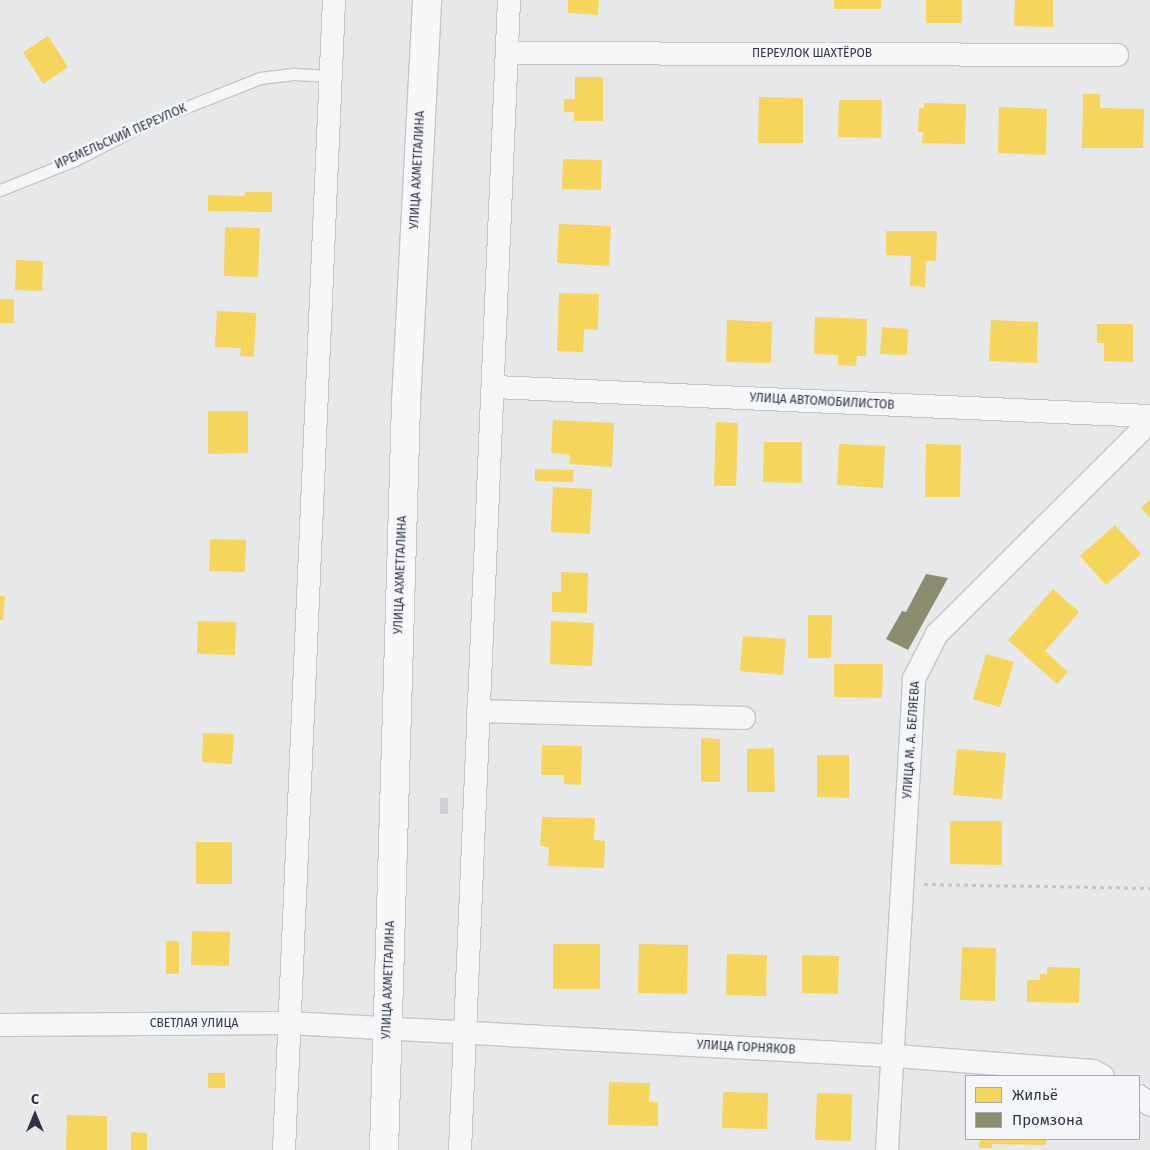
<!DOCTYPE html>
<html>
<head>
<meta charset="utf-8">
<style>
	body { margin:0 }
	#map { position:relative; width:1150px; height:1150px; overflow:hidden; background:#e6e8ea; font-family:"Fira Sans",sans-serif }
	div>[style] { position:absolute }
	[style*='--x'] { left:calc(var(--x)*1px); top:calc(var(--y)*1px); width:calc(var(--w)*1px); rotate:calc(var(--a)*1deg) }
	.homes>* { inset:0; background:#f6d55c }
	.industry>* { inset:0; background:#8c8c6e }
	.building>* { inset:0; background:#ced0d3 }
	.path>* { height:3px; margin-top:-1.5px; transform-origin:0; background:repeating-linear-gradient(90deg,#c5c6ca 0 4px,transparent 0 8px) }
	.roads { filter:drop-shadow(1px 0 #c4c6c8) drop-shadow(-1px 0 #c4c6c8) drop-shadow(0 1px #c4c6c8) drop-shadow(0 -1px #c4c6c8) }
	.service>* { height:11px; margin:-5.5px; padding:0 5.5px; transform-origin:5.5px; border-radius:5.5px; background:#f5f6f7 }
	.minor>* { height:22px; margin:-11px; padding:0 11px; transform-origin:11px; border-radius:11px; background:#f5f6f7 }
	.secondary>* { height:28px; margin:-14px; padding:0 14px; transform-origin:14px; border-radius:14px; background:#f8f8f8 }
	span { translate:-50% -50%; white-space:nowrap; text-align:center; line-height:1.15; -webkit-text-stroke:5px #f4f6f9; paint-order:stroke }
	.street-label { font-size:12px; color:#2b3445 }
	.legend { position:absolute; left:965px; top:1075px; width:175px; height:65px; box-sizing:border-box; background:#f4f6f9; border:1px solid #a4a8b1; margin:0; padding:6px 9px; list-style:none; font-size:15px; color:#2b3445 }
	.legend li { display:flex; align-items:center; gap:10px; height:25px }
	.legend b { width:25px; border:1px solid #a4a8b1 }
	.north { position:absolute; left:10px; top:1090px; width:50px; height:50px; -webkit-text-stroke:4px #f4f6f9; paint-order:stroke; rotate:0deg; font-size:14px; font-weight:700; line-height:20px; text-align:center; color:#2b3445 }
	.north::after { content:''; display:block; margin:auto; width:18px; height:22px; background:#2b3445; clip-path:polygon(50% 0,100% 100%,50% 72%,0 100%) }
</style>
</head>
<body>
<div id="map">
	<div class="homes">
		<i style="clip-path:polygon(568px 0,599px 0,598px 15px,568px 13px)"></i>
		<i style="clip-path:polygon(834px 0,881px 0,881px 9px,834px 9px)"></i>
		<i style="clip-path:polygon(926px 0,962px 0,962px 23px,926px 23px)"></i>
		<i style="clip-path:polygon(1015px 0,1053px 0,1053px 27px,1014px 26px)"></i>
		<i style="clip-path:polygon(48px 36px,68px 67px,43px 84px,23px 52px)"></i>
		<i style="clip-path:polygon(575px 77px,603px 77px,603px 121px,574px 121px,574px 112px,564px 112px,564px 99px,575px 99px)"></i>
		<i style="clip-path:polygon(1083px 94px,1100px 94px,1100px 108px,1144px 109px,1143px 148px,1082px 148px)"></i>
		<i style="clip-path:polygon(759px 97px,803px 98px,803px 143px,758px 143px)"></i>
		<i style="clip-path:polygon(839px 100px,882px 100px,881px 138px,838px 137px)"></i>
		<i style="clip-path:polygon(924px 103px,966px 104px,965px 144px,922px 143px,923px 132px,918px 132px,919px 108px,924px 108px)"></i>
		<i style="clip-path:polygon(999px 107px,1047px 109px,1046px 155px,998px 153px)"></i>
		<i style="clip-path:polygon(563px 159px,602px 160px,601px 190px,562px 189px)"></i>
		<i style="clip-path:polygon(245px 192px,272px 192px,272px 212px,208px 211px,208px 195px,245px 196px)"></i>
		<i style="clip-path:polygon(559px 224px,611px 226px,609px 266px,557px 263px)"></i>
		<i style="clip-path:polygon(225px 227px,260px 228px,258px 277px,224px 276px)"></i>
		<i style="clip-path:polygon(886px 231px,937px 231px,936px 261px,926px 261px,925px 287px,910px 286px,911px 256px,886px 255px)"></i>
		<i style="clip-path:polygon(16px 260px,43px 261px,42px 291px,15px 290px)"></i>
		<i style="clip-path:polygon(559px 293px,599px 294px,598px 330px,584px 329px,583px 352px,557px 351px)"></i>
		<i style="clip-path:polygon(0 299px,14px 299px,14px 323px,0 323px)"></i>
		<i style="clip-path:polygon(217px 311px,256px 313px,254px 357px,240px 356px,241px 348px,215px 347px)"></i>
		<i style="clip-path:polygon(815px 317px,867px 319px,866px 356px,857px 356px,856px 366px,838px 365px,838px 355px,814px 354px)"></i>
		<i style="clip-path:polygon(727px 320px,772px 322px,771px 363px,726px 362px)"></i>
		<i style="clip-path:polygon(991px 320px,1038px 322px,1037px 363px,989px 361px)"></i>
		<i style="clip-path:polygon(1097px 324px,1133px 324px,1133px 362px,1104px 361px,1104px 343px,1097px 343px)"></i>
		<i style="clip-path:polygon(882px 327px,908px 329px,907px 355px,880px 354px)"></i>
		<i style="clip-path:polygon(208px 411px,248px 411px,248px 453px,208px 454px)"></i>
		<i style="clip-path:polygon(553px 420px,614px 423px,612px 467px,569px 464px,570px 455px,551px 453px)"></i>
		<i style="clip-path:polygon(716px 422px,738px 423px,736px 486px,714px 486px)"></i>
		<i style="clip-path:polygon(764px 442px,802px 442px,802px 483px,763px 482px)"></i>
		<i style="clip-path:polygon(839px 444px,885px 446px,883px 488px,837px 485px)"></i>
		<i style="clip-path:polygon(926px 444px,961px 445px,960px 497px,925px 497px)"></i>
		<i style="clip-path:polygon(535px 469px,574px 470px,573px 482px,535px 481px)"></i>
		<i style="clip-path:polygon(553px 487px,592px 489px,590px 534px,551px 532px)"></i>
		<i style="clip-path:polygon(1150px 499px,1150px 518px,1141px 508px)"></i>
		<i style="clip-path:polygon(1115px 525px,1141px 554px,1106px 585px,1080px 556px)"></i>
		<i style="clip-path:polygon(210px 539px,246px 540px,245px 572px,209px 571px)"></i>
		<i style="clip-path:polygon(561px 572px,588px 573px,587px 613px,552px 612px,552px 592px,561px 592px)"></i>
		<i style="clip-path:polygon(1053px 589px,1079px 612px,1045px 651px,1068px 672px,1057px 684px,1008px 640px)"></i>
		<i style="clip-path:polygon(0 596px,5px 596px,3px 620px,0 620px)"></i>
		<i style="clip-path:polygon(808px 615px,832px 615px,831px 658px,808px 658px)"></i>
		<i style="clip-path:polygon(198px 621px,236px 622px,235px 655px,197px 654px)"></i>
		<i style="clip-path:polygon(551px 621px,594px 623px,592px 666px,550px 664px)"></i>
		<i style="clip-path:polygon(743px 636px,786px 639px,783px 675px,740px 671px)"></i>
		<i style="clip-path:polygon(986px 654px,1014px 662px,1000px 707px,973px 699px)"></i>
		<i style="clip-path:polygon(834px 664px,883px 664px,882px 698px,834px 697px)"></i>
		<i style="clip-path:polygon(203px 733px,234px 734px,232px 764px,202px 762px)"></i>
		<i style="clip-path:polygon(701px 738px,720px 739px,720px 782px,701px 782px)"></i>
		<i style="clip-path:polygon(542px 745px,582px 746px,581px 785px,564px 784px,564px 775px,541px 775px)"></i>
		<i style="clip-path:polygon(774px 748px,775px 792px,747px 792px,747px 749px)"></i>
		<i style="clip-path:polygon(957px 749px,1006px 753px,1002px 799px,953px 795px)"></i>
		<i style="clip-path:polygon(817px 755px,849px 755px,849px 798px,817px 797px)"></i>
		<i style="clip-path:polygon(542px 817px,595px 818px,594px 840px,605px 841px,604px 868px,548px 866px,549px 847px,540px 846px)"></i>
		<i style="clip-path:polygon(950px 821px,1002px 821px,1002px 865px,950px 864px)"></i>
		<i style="clip-path:polygon(196px 842px,232px 842px,232px 884px,196px 884px)"></i>
		<i style="clip-path:polygon(192px 931px,230px 932px,229px 966px,191px 965px)"></i>
		<i style="clip-path:polygon(166px 941px,179px 941px,179px 974px,166px 974px)"></i>
		<i style="clip-path:polygon(553px 944px,600px 944px,600px 989px,553px 989px)"></i>
		<i style="clip-path:polygon(639px 944px,688px 945px,687px 994px,638px 993px)"></i>
		<i style="clip-path:polygon(962px 947px,996px 948px,995px 1001px,960px 1000px)"></i>
		<i style="clip-path:polygon(727px 954px,767px 955px,766px 996px,726px 995px)"></i>
		<i style="clip-path:polygon(802px 955px,839px 956px,838px 994px,802px 993px)"></i>
		<i style="clip-path:polygon(1047px 967px,1080px 968px,1079px 1003px,1027px 1002px,1027px 980px,1040px 980px,1040px 974px,1047px 974px)"></i>
		<i style="clip-path:polygon(208px 1073px,225px 1073px,225px 1088px,208px 1088px)"></i>
		<i style="clip-path:polygon(609px 1082px,650px 1083px,649px 1102px,658px 1102px,658px 1126px,608px 1125px)"></i>
		<i style="clip-path:polygon(723px 1092px,768px 1093px,767px 1129px,722px 1128px)"></i>
		<i style="clip-path:polygon(817px 1093px,852px 1094px,851px 1141px,815px 1140px)"></i>
		<i style="clip-path:polygon(67px 1115px,107px 1116px,107px 1150px,66px 1150px)"></i>
		<i style="clip-path:polygon(131px 1132px,147px 1133px,147px 1150px,131px 1150px)"></i>
		<i style="clip-path:polygon(980px 1139px,1046px 1139px,1046px 1145px,992px 1144px,992px 1148px,979px 1148px)"></i>
	</div>
	<div class="industry">
		<i style="clip-path:polygon(926px 574px,948px 578px,908px 650px,886px 639px,902px 611px,906px 612px)"></i>
	</div>
	<div class="building">
		<i style="clip-path:polygon(440px 798px,448px 798px,448px 814px,440px 814px)"></i>
	</div>
	<div class="path">
		<i style="--x:924;--y:884;--w:226;--a:1"></i>
	</div>
	<div class="roads">
		<div class="service">
			<i style="--x:0;--y:190;--w:81;--a:-21.8"></i>
			<i style="--x:75;--y:160;--w:85;--a:-27.2"></i>
			<i style="--x:151;--y:121;--w:117;--a:-21.5"></i>
			<i style="--x:260;--y:78;--w:35;--a:-7"></i>
			<i style="--x:295;--y:74;--w:36;--a:3"></i>
		</div>
		<div class="minor">
			<i style="--x:507;--y:53;--w:610;--a:0.19"></i>
			<i style="--x:495;--y:387;--w:656;--a:2.54"></i>
			<i style="--x:478;--y:711;--w:266;--a:1.5"></i>
			<i style="--x:0;--y:1025;--w:289;--a:-0.4"></i>
			<i style="--x:289;--y:1023;--w:607;--a:3.12"></i>
			<i style="--x:895;--y:1056;--w:199;--a:4.3"></i>
			<i style="--x:1093;--y:1071;--w:11;--a:27"></i>
			<i style="--x:1139;--y:1096;--w:14;--a:39"></i>
			<i style="--x:284;--y:1150;--w:1151;--a:-87.51"></i>
			<i style="--x:460;--y:1150;--w:1151;--a:-87.56"></i>
			<i style="--x:887;--y:1150;--w:472;--a:-86.7"></i>
			<i style="--x:914;--y:679;--w:51;--a:-62.9"></i>
			<i style="--x:937;--y:634;--w:301;--a:-44.9"></i>
		</div>
		<div class="secondary">
			<i style="--x:384;--y:1150;--w:747;--a:-88.31"></i>
			<i style="--x:406;--y:403;--w:404;--a:-87"></i>
		</div>
	</div>
	<div class="street-label">
		<span style="left:812px;top:54px">ПЕРЕУЛОК ШАХТЁРОВ</span>
		<span style="left:121px;top:137px;rotate:-24deg">ИРЕМЕЛЬСКИЙ ПЕРЕУЛОК</span>
		<span style="left:418px;top:170px;rotate:-87deg">УЛИЦА АХМЕТГАЛИНА</span>
		<span style="left:822px;top:402px;rotate:3deg">УЛИЦА АВТОМОБИЛИСТОВ</span>
		<span style="left:401px;top:575px;rotate:-88deg">УЛИЦА АХМЕТГАЛИНА</span>
		<span style="left:912px;top:740px;rotate:-86deg">УЛИЦА М. А. БЕЛЯЕВА</span>
		<span style="left:389px;top:980px;rotate:-88deg">УЛИЦА АХМЕТГАЛИНА</span>
		<span style="left:194px;top:1024px">СВЕТЛАЯ УЛИЦА</span>
		<span style="left:746px;top:1048px;rotate:3deg">УЛИЦА ГОРНЯКОВ</span>
	</div>
	<ul class="legend">
	<li><b style="height:14px;background:#f6d55c"></b>Жильё</li>
	<li><b style="height:14px;background:#8c8c6e"></b>Промзона</li>
	</ul>
	<div class="north">С</div>
</div>
</body>
</html>
